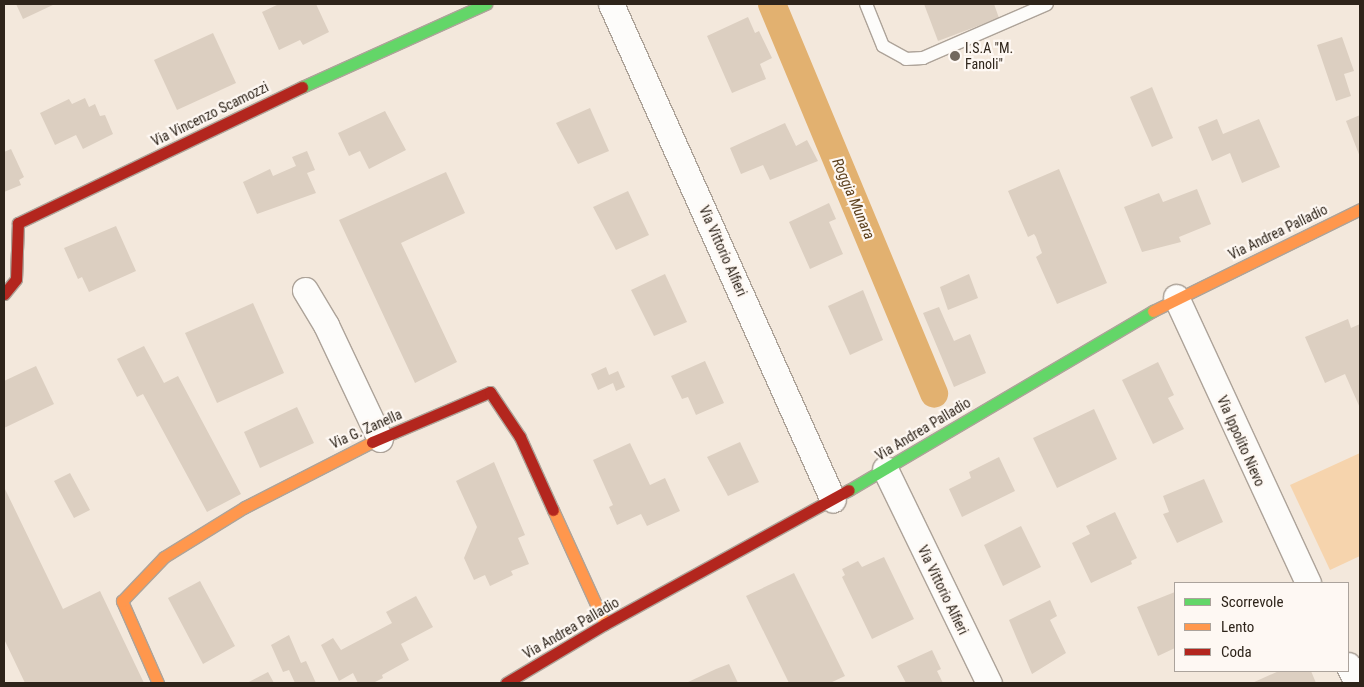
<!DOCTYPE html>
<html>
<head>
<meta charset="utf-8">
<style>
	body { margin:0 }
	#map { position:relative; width:1364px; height:687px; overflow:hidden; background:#f3e8dc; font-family:"Roboto Condensed",sans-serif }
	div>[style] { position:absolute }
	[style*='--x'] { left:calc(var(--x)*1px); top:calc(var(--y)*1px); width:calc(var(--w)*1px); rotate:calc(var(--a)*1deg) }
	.green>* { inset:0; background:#f6d4ad }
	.canal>* { height:28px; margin:-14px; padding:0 14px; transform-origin:14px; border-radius:14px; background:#e2b170 }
	.building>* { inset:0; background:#dccfc1 }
	.roads { filter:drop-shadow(1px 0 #ada399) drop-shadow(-1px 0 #ada399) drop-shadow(0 1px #ada399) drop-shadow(0 -1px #ada399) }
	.lane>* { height:12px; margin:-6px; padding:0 6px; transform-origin:6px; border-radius:6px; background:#fdfcfa }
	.street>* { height:25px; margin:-12.5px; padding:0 12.5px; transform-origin:12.5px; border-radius:12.5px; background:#fdfcfa }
	.fast>* { height:11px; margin:-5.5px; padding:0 5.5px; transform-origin:5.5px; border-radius:5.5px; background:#63d668 }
	.slow>* { height:11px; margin:-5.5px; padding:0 5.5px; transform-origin:5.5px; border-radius:5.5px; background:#ff974d }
	.jam>* { height:11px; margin:-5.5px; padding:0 5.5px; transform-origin:5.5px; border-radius:5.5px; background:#b3261e }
	.dots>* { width:14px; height:14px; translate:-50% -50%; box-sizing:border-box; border:2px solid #fef8f3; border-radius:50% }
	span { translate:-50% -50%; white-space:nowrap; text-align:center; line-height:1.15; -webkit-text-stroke:4.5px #fef8f3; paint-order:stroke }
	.poi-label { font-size:14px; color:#2e241a }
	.left { translate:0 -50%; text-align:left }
	.street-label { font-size:14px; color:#2e241a }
	.water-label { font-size:15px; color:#5e421f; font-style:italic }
	.frame { position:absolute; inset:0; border:5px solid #2e241a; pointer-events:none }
	.legend { position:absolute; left:1174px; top:582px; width:175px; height:90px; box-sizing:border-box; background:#fef8f3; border:1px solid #aba39c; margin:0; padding:6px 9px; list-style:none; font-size:15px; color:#2e241a }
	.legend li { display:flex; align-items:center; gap:10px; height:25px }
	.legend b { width:25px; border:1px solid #aba39c }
</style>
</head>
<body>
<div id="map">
	<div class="green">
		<i style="clip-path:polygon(1360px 453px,1360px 556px,1330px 570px,1290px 485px)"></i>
	</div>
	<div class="canal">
		<i style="--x:772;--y:4;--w:422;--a:67.4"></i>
	</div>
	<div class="building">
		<i style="clip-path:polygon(16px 4px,55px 4px,23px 19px)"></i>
		<i style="clip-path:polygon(279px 4px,316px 4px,329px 32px,303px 45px,300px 40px,279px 50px,262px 12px)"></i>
		<i style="clip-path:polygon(924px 4px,994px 4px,999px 18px,938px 41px)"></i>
		<i style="clip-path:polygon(748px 17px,755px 33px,759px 31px,772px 58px,760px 64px,766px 79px,732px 93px,707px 36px)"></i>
		<i style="clip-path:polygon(213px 33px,236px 83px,177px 110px,154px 60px)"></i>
		<i style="clip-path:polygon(1342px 37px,1354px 71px,1344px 74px,1351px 96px,1336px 101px,1317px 45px)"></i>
		<i style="clip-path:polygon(1152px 87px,1173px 138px,1152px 147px,1130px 97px)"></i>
		<i style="clip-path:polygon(85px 98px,89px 107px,95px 104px,100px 116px,105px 115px,113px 134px,83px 149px,76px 135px,55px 145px,40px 113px,69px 99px,72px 104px)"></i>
		<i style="clip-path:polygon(590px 108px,609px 151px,578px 164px,556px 123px)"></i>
		<i style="clip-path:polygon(385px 111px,406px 150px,369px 169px,360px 151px,349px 156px,338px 133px)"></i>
		<i style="clip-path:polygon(1360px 115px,1360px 157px,1346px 121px)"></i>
		<i style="clip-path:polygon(1217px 119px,1223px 134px,1259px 119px,1280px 167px,1242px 183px,1230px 153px,1212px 161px,1198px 127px)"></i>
		<i style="clip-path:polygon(785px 123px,796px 146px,807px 140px,818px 161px,770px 180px,763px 165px,741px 174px,730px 148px)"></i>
		<i style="clip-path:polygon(11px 149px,24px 177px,19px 180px,21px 185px,4px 192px,4px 152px)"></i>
		<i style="clip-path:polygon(307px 151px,315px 170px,307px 173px,316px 193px,257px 214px,243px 182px,270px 169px,273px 176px,296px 166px,292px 157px)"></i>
		<i style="clip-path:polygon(1059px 169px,1107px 283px,1057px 304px,1036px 257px,1042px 253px,1036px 237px,1034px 234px,1028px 237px,1008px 191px)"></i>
		<i style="clip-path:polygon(446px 172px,465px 213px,401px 243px,457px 362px,415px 383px,339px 220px)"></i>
		<i style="clip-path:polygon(1197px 189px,1211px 224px,1179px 237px,1181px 242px,1142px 252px,1124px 207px,1159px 193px,1163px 202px)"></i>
		<i style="clip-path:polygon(628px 191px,649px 235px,616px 250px,593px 207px)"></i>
		<i style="clip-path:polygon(829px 203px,836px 219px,829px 222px,843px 254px,810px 269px,789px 222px)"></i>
		<i style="clip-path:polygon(116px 226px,136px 271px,89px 292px,82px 277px,78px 279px,64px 248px)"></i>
		<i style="clip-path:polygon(665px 274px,687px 322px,654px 336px,631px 290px)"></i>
		<i style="clip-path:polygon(969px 274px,978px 298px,948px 310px,940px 287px)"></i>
		<i style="clip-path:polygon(863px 290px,883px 340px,850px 355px,828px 306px)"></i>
		<i style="clip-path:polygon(253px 303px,284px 373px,217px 403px,185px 333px)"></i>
		<i style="clip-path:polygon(939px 307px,954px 341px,970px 334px,986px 373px,954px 387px,923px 313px)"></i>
		<i style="clip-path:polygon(1348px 319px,1351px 328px,1360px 324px,1360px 408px,1345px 374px,1325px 383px,1305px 337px)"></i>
		<i style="clip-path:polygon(144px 346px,164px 383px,178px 376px,241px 494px,207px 512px,143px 394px,137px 397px,117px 359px)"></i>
		<i style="clip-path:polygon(705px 361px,724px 403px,696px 415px,688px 397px,682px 399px,671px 376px)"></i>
		<i style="clip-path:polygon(1158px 362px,1174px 395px,1168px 398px,1184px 429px,1153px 444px,1122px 380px)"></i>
		<i style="clip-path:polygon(36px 366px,54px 404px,4px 428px,4px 381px)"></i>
		<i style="clip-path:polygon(606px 367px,609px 375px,618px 371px,625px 387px,616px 391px,613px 383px,598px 390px,591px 374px)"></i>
		<i style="clip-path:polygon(297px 407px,314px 443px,260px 468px,244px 432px)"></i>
		<i style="clip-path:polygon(1094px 409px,1117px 459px,1057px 488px,1033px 438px)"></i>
		<i style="clip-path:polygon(740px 442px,759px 482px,728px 496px,707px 457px)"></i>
		<i style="clip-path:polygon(630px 443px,650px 485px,665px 478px,680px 511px,647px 526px,641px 514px,617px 525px,609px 507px,613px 505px,593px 460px)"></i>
		<i style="clip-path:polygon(999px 457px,1015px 491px,962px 517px,949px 489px,971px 478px,969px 472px)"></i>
		<i style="clip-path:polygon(494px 462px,525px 535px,518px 538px,529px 564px,511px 571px,513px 575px,490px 586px,485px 575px,474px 580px,464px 558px,477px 527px,456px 481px)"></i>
		<i style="clip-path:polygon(70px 473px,90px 510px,74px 518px,54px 481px)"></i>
		<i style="clip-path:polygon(1204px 479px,1223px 522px,1177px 543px,1163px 514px,1169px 512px,1163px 496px)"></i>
		<i style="clip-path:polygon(4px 487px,63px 609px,100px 591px,144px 683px,25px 683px,4px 639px)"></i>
		<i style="clip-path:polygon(1115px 512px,1137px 558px,1131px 561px,1132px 564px,1091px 583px,1072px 543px,1090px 534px,1086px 526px)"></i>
		<i style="clip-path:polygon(1021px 526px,1041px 567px,1003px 586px,984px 545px)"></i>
		<i style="clip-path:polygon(884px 557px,914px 619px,872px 639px,842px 577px,845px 575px,842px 569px,858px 561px,862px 567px)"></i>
		<i style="clip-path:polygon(794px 573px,845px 676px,830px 683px,789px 683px,746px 596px)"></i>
		<i style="clip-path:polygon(200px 581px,235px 646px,203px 664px,168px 598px)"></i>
		<i style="clip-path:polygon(1175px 592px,1175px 648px,1158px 656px,1137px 607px)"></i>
		<i style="clip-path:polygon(416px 596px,433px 627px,401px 644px,409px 660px,382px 675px,383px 678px,373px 683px,358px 683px,353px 673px,339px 681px,321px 645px,333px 638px,341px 650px,392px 623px,386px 612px)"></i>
		<i style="clip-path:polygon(1050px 600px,1057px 616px,1050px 620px,1066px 653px,1032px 674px,1009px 620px)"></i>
		<i style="clip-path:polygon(289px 635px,301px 663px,306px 661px,316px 683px,295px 683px,289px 670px,283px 672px,271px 645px)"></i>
		<i style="clip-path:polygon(932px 650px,941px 669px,937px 671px,943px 683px,906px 683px,897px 666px)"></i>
		<i style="clip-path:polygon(729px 664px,738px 683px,686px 683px,716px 669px)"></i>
		<i style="clip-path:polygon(1279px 671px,1311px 671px,1316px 683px,1252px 683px)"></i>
		<i style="clip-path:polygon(268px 672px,274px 683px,247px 683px)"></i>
	</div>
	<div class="roads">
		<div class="lane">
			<i style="--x:866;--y:4;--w:45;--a:68"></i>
			<i style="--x:883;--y:46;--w:26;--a:29"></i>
			<i style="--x:906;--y:59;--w:17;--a:-3"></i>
			<i style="--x:923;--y:58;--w:135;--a:-23.5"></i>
		</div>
		<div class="street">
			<i style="--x:611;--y:4;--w:543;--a:65.89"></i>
			<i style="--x:305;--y:290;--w:41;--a:59"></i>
			<i style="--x:326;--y:325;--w:126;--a:64.7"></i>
			<i style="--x:1176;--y:297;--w:315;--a:65.2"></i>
			<i style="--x:885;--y:469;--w:238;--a:64.1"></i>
			<i style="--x:1348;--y:665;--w:20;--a:63"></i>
		</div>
		<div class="fast">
			<i style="--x:302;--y:87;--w:202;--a:-24.3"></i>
			<i style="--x:849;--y:490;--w:353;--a:-30.5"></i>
		</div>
		<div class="slow">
			<i style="--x:1153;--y:311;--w:231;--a:-26.2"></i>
			<i style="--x:553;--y:510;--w:125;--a:65.5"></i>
			<i style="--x:158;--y:683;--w:90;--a:-113.7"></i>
			<i style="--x:122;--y:601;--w:61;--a:-46.3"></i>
			<i style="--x:164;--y:557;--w:95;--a:-31.7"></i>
			<i style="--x:245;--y:507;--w:143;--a:-27.1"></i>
		</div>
		<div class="jam">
			<i style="--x:4;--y:294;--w:19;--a:-51"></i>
			<i style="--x:16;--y:279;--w:56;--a:-88"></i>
			<i style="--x:18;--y:223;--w:315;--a:-25.6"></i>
			<i style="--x:372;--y:442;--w:128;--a:-23"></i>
			<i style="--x:490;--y:392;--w:54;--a:56.3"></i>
			<i style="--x:520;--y:437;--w:80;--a:65.7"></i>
			<i style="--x:506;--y:683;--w:115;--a:-30.8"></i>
			<i style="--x:605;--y:624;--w:278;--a:-28.8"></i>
		</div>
	</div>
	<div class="dots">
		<i style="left:955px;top:56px;background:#73695e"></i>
	</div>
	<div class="poi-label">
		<span class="left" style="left:965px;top:56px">I.S.A "M.<br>Fanoli"</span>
	</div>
	<div class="street-label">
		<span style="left:210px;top:114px;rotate:-26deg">Via Vincenzo Scamozzi</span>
		<span style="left:1278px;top:232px;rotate:-26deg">Via Andrea Palladio</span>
		<span style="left:723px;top:251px;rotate:66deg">Via Vittorio Alfieri</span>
		<span style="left:366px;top:429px;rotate:-24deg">Via G. Zanella</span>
		<span style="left:923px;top:429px;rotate:-31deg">Via Andrea Palladio</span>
		<span style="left:1241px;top:441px;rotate:66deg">Via Ippolito Nievo</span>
		<span style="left:943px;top:590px;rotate:64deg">Via Vittorio Alfieri</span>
		<span style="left:571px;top:628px;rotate:-30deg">Via Andrea Palladio</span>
	</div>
	<div class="water-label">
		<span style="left:853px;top:199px;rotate:67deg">Roggia Munara</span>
	</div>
	<div class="frame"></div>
	<ul class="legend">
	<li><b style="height:6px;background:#63d668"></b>Scorrevole</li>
	<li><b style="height:6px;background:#ff974d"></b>Lento</li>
	<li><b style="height:6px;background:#b3261e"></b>Coda</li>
	</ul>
</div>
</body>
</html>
